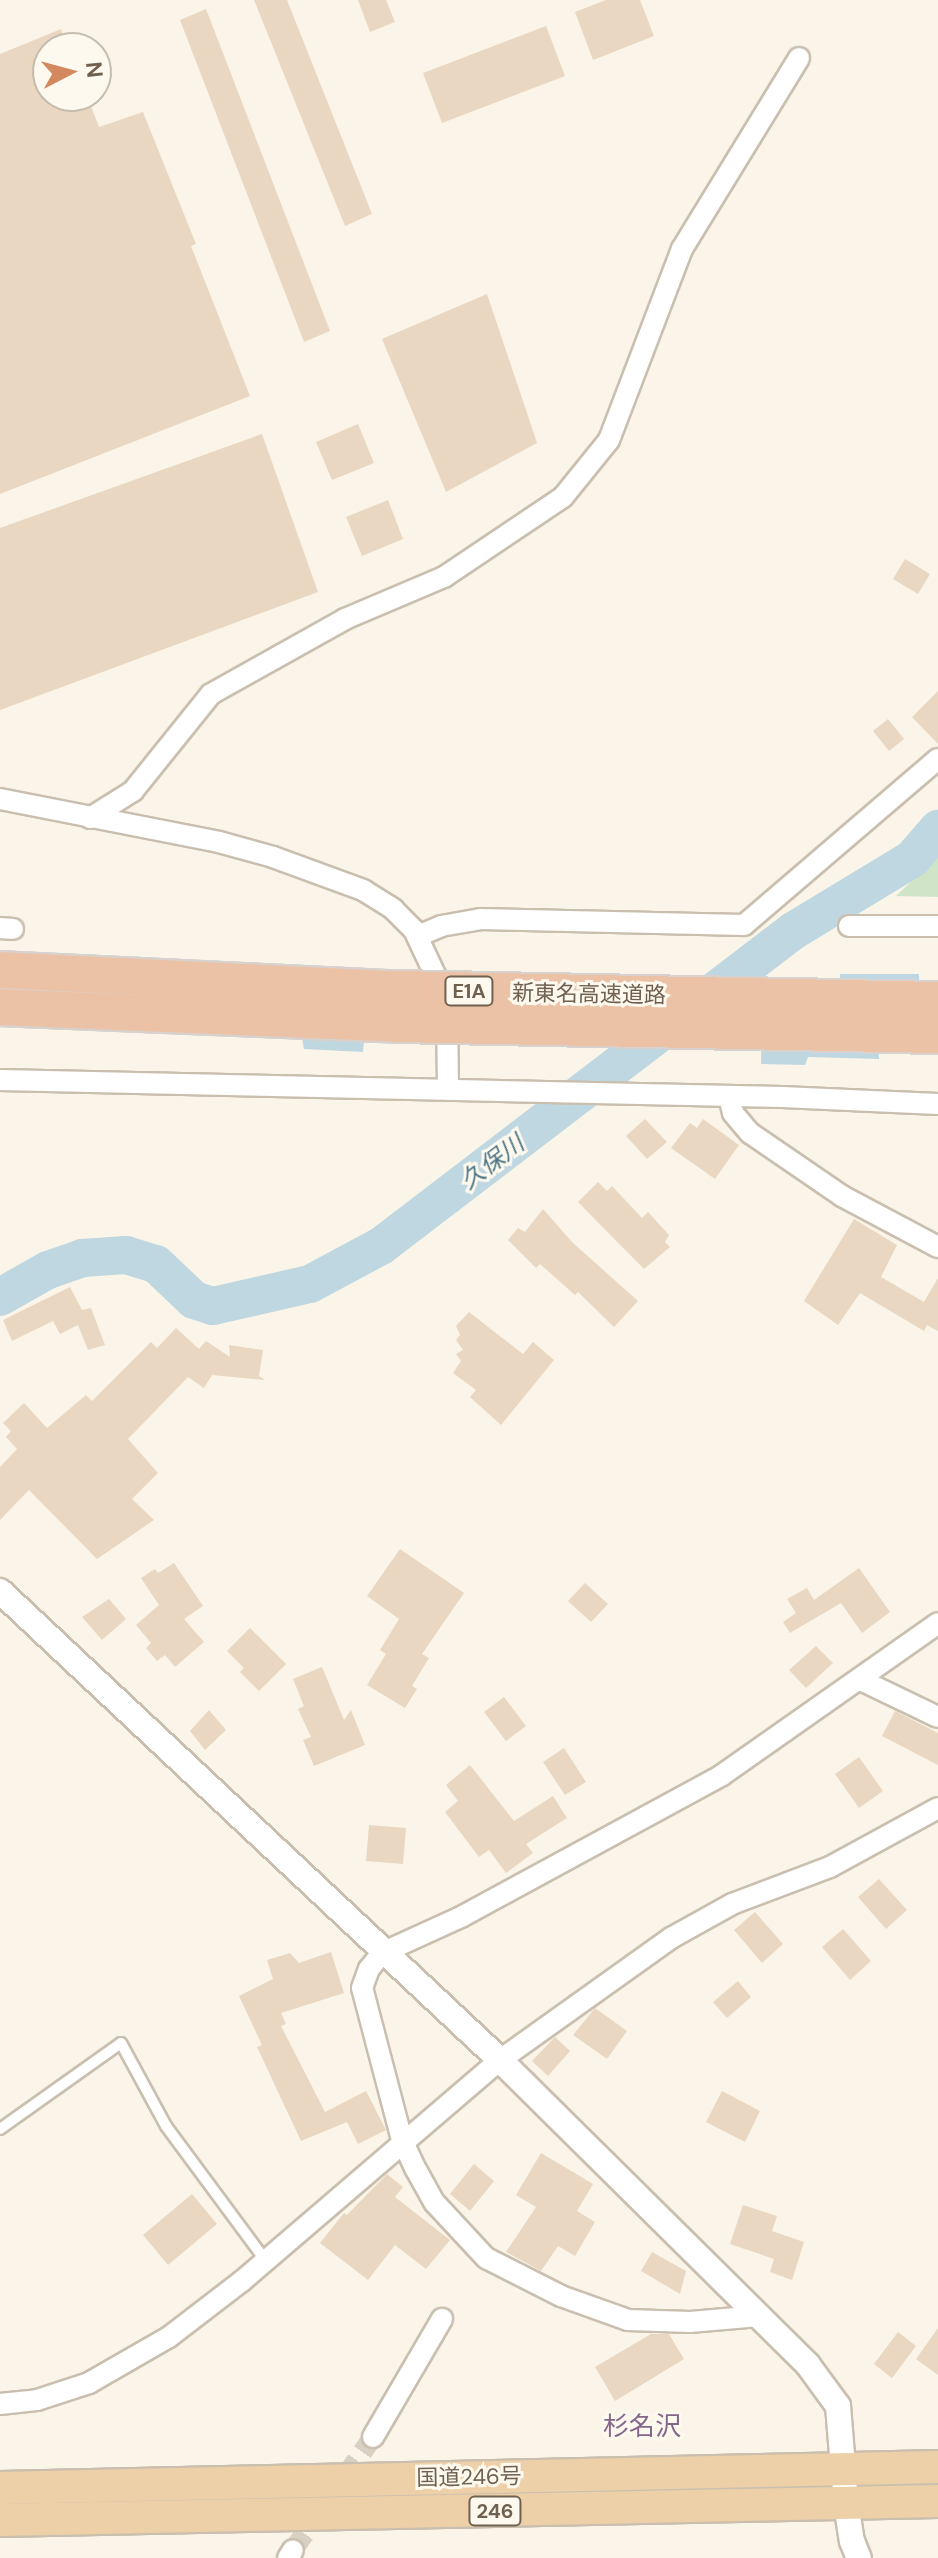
<!DOCTYPE html>
<html>
<head>
<meta charset="utf-8">
<style>
	body { margin:0 }
	#map { position:relative; width:938px; height:2558px; overflow:hidden; background:#faf5e8; font-family:"DM Sans","Noto Sans JP",sans-serif }
	div>[style] { position:absolute }
	[style*='--x'] { left:calc(var(--x)*1px); top:calc(var(--y)*1px); width:calc(var(--w)*1px); rotate:calc(var(--a)*1deg) }
	.green>* { inset:0; background:#d0e5c8 }
	.water>* { inset:0; background:#bfd7e1 }
	.river>* { height:38px; margin:-19px; padding:0 19px; transform-origin:19px; border-radius:19px; background:#bfd7e1 }
	.building>* { inset:0; background:#e9d7c1 }
	.minor-tunnel>* { height:20px; margin-top:-10px; transform-origin:0; background:repeating-linear-gradient(90deg,#d8d0c2 0 20px,transparent 0 30px) }
	.roads { filter:drop-shadow(2px 0 #cabfaf) drop-shadow(-2px 0 #cabfaf) drop-shadow(0 2px #cabfaf) drop-shadow(0 -2px #cabfaf) }
	.service>* { height:10px; margin:-5px; padding:0 5px; transform-origin:5px; border-radius:5px; background:#fff }
	.minor>* { height:20px; margin:-10px; padding:0 10px; transform-origin:10px; border-radius:10px; background:#fff }
	.tertiary>* { height:24px; margin:-12px; padding:0 12px; transform-origin:12px; border-radius:12px; background:#fff }
	.trunk>* { height:32px; margin:-16px; padding:0 16px; transform-origin:16px; border-radius:16px; background:#eed0a8 }
	.bridges { filter:drop-shadow(2px 0 #d7d2ce) drop-shadow(-2px 0 #d7d2ce) drop-shadow(0 2px #d7d2ce) drop-shadow(0 -2px #d7d2ce) }
	.motorway-bridge>* { height:36px; margin:-18px; padding:0 18px; transform-origin:18px; border-radius:18px; background:#ecc2a7 }
	span { translate:-50% -50%; white-space:nowrap; text-align:center; line-height:1.15; -webkit-text-stroke:6px #fdf9ee; paint-order:stroke }
	.shield-label span { padding:2px 6px; background:#fdf9ee; border:2px solid; border-radius:6px; -webkit-text-stroke-width:0 }
	.shield-label { font-size:20px; color:#70604f; font-weight:700 }
	.street-label { font-size:22px; color:#70604f }
	.water-label { font-size:24px; color:#4f7687; font-style:italic }
	.quarter-label { font-size:26px; color:#85678c }
	.north { position:absolute; left:32px; top:32px; width:80px; height:80px; box-sizing:border-box; background:#fdf9ee; border:2px solid #c5bcae; border-radius:50%; rotate:84deg; font-size:22px; font-weight:700; line-height:32px; text-align:center; color:#70604f }
	.north::after { content:''; display:block; margin:auto; width:28px; height:36px; background:#d3885d; clip-path:polygon(50% 0,100% 100%,50% 72%,0 100%) }
</style>
</head>
<body>
<div id="map">
	<div class="green">
		<i style="clip-path:polygon(938px 856px,938px 897px,896px 896px)"></i>
	</div>
	<div class="water">
		<i style="clip-path:polygon(840px 974px,919px 974px,919px 1009px,877px 1009px,879px 1059px,808px 1057px,805px 1065px,761px 1064px,762px 1016px,840px 1020px)"></i>
		<i style="clip-path:polygon(367px 1010px,363px 1052px,304px 1049px,302px 1038px,261px 1036px)"></i>
	</div>
	<div class="river">
		<i style="--x:0;--y:1297;--w:55;--a:-29.4"></i>
		<i style="--x:48;--y:1270;--w:36;--a:-19"></i>
		<i style="--x:82;--y:1258;--w:44;--a:-3.9"></i>
		<i style="--x:126;--y:1255;--w:31;--a:17"></i>
		<i style="--x:156;--y:1264;--w:52;--a:43.5"></i>
		<i style="--x:194;--y:1300;--w:20;--a:18"></i>
		<i style="--x:213;--y:1306;--w:99;--a:-12.8"></i>
		<i style="--x:310;--y:1284;--w:81;--a:-28.2"></i>
		<i style="--x:381;--y:1246;--w:519;--a:-37.4"></i>
		<i style="--x:793;--y:931;--w:139;--a:-31.2"></i>
		<i style="--x:912;--y:859;--w:40;--a:-49"></i>
	</div>
	<div class="building">
		<i style="clip-path:polygon(254px 0,287px 0,372px 214px,345px 226px)"></i>
		<i style="clip-path:polygon(358px 0,386px 0,395px 22px,370px 32px)"></i>
		<i style="clip-path:polygon(606px 0,640px 0,654px 36px,593px 60px,575px 12px)"></i>
		<i style="clip-path:polygon(206px 9px,330px 331px,304px 342px,180px 20px)"></i>
		<i style="clip-path:polygon(546px 26px,565px 76px,442px 123px,423px 73px)"></i>
		<i style="clip-path:polygon(61px 29px,68px 48px,48px 48px,48px 96px,87px 96px,99px 127px,143px 112px,196px 244px,191px 246px,250px 396px,0 494px,0 54px)"></i>
		<i style="clip-path:polygon(487px 294px,537px 443px,446px 492px,382px 339px)"></i>
		<i style="clip-path:polygon(358px 424px,374px 463px,332px 480px,316px 442px)"></i>
		<i style="clip-path:polygon(262px 434px,318px 592px,0 710px,0 528px)"></i>
		<i style="clip-path:polygon(388px 500px,403px 539px,362px 556px,346px 517px)"></i>
		<i style="clip-path:polygon(905px 559px,930px 574px,918px 594px,893px 579px)"></i>
		<i style="clip-path:polygon(938px 691px,938px 744px,912px 717px)"></i>
		<i style="clip-path:polygon(888px 719px,904px 739px,889px 751px,873px 731px)"></i>
		<i style="clip-path:polygon(645px 1119px,667px 1142px,647px 1159px,626px 1136px)"></i>
		<i style="clip-path:polygon(703px 1119px,739px 1145px,715px 1179px,671px 1148px,690px 1123px,697px 1128px)"></i>
		<i style="clip-path:polygon(598px 1182px,607px 1191px,612px 1186px,642px 1218px,648px 1212px,669px 1235px,665px 1242px,670px 1247px,644px 1269px,578px 1202px)"></i>
		<i style="clip-path:polygon(543px 1209px,573px 1243px,638px 1301px,614px 1327px,578px 1292px,575px 1295px,540px 1264px,536px 1268px,508px 1240px,518px 1228px,525px 1232px)"></i>
		<i style="clip-path:polygon(854px 1219px,897px 1245px,881px 1277px,924px 1302px,938px 1278px,938px 1331px,927px 1325px,924px 1331px,860px 1293px,838px 1325px,804px 1301px)"></i>
		<i style="clip-path:polygon(70px 1287px,82px 1310px,91px 1308px,105px 1345px,88px 1350px,78px 1325px,60px 1334px,53px 1321px,12px 1341px,3px 1320px)"></i>
		<i style="clip-path:polygon(469px 1312px,523px 1354px,533px 1342px,554px 1360px,501px 1425px,470px 1397px,476px 1390px,453px 1373px,461px 1361px,456px 1354px,463px 1350px,456px 1340px,460px 1335px,456px 1326px)"></i>
		<i style="clip-path:polygon(176px 1328px,199px 1349px,206px 1341px,230px 1357px,229px 1345px,263px 1350px,259px 1376px,265px 1380px,212px 1375px,204px 1388px,188px 1377px,128px 1439px,158px 1473px,132px 1499px,154px 1520px,97px 1559px,29px 1490px,0 1520px,0 1467px,17px 1449px,6px 1437px,11px 1431px,3px 1423px,24px 1403px,47px 1428px,86px 1395px,92px 1401px,151px 1342px,157px 1348px)"></i>
		<i style="clip-path:polygon(400px 1549px,464px 1593px,422px 1654px,429px 1658px,412px 1686px,417px 1689px,405px 1708px,367px 1685px,386px 1654px,380px 1650px,399px 1619px,367px 1596px)"></i>
		<i style="clip-path:polygon(174px 1563px,203px 1606px,184px 1619px,204px 1642px,175px 1667px,165px 1655px,157px 1661px,146px 1648px,151px 1643px,136px 1625px,159px 1605px,141px 1578px,155px 1569px,158px 1573px)"></i>
		<i style="clip-path:polygon(859px 1568px,890px 1612px,862px 1633px,841px 1603px,790px 1633px,783px 1622px,796px 1613px,787px 1599px,807px 1588px,814px 1600px)"></i>
		<i style="clip-path:polygon(585px 1583px,608px 1604px,591px 1622px,568px 1601px)"></i>
		<i style="clip-path:polygon(109px 1599px,126px 1619px,102px 1640px,82px 1617px)"></i>
		<i style="clip-path:polygon(250px 1628px,286px 1664px,259px 1691px,240px 1672px,244px 1668px,227px 1651px)"></i>
		<i style="clip-path:polygon(816px 1646px,833px 1663px,806px 1688px,789px 1670px)"></i>
		<i style="clip-path:polygon(322px 1667px,344px 1720px,351px 1710px,365px 1745px,314px 1766px,303px 1740px,311px 1737px,298px 1709px,304px 1706px,293px 1679px)"></i>
		<i style="clip-path:polygon(504px 1697px,526px 1726px,506px 1741px,484px 1712px)"></i>
		<i style="clip-path:polygon(209px 1710px,226px 1730px,205px 1750px,190px 1731px)"></i>
		<i style="clip-path:polygon(895px 1711px,938px 1733px,938px 1765px,882px 1736px)"></i>
		<i style="clip-path:polygon(564px 1748px,586px 1782px,565px 1795px,543px 1762px)"></i>
		<i style="clip-path:polygon(859px 1757px,883px 1791px,859px 1808px,835px 1774px)"></i>
		<i style="clip-path:polygon(470px 1765px,514px 1821px,553px 1796px,567px 1818px,526px 1844px,533px 1853px,506px 1873px,489px 1850px,479px 1857px,445px 1812px,458px 1801px,446px 1785px)"></i>
		<i style="clip-path:polygon(369px 1825px,406px 1828px,403px 1864px,366px 1861px)"></i>
		<i style="clip-path:polygon(879px 1879px,907px 1910px,886px 1929px,858px 1897px)"></i>
		<i style="clip-path:polygon(755px 1912px,783px 1944px,762px 1963px,734px 1930px)"></i>
		<i style="clip-path:polygon(843px 1929px,871px 1961px,850px 1980px,822px 1947px)"></i>
		<i style="clip-path:polygon(331px 1952px,344px 1993px,281px 2013px,286px 2024px,281px 2026px,325px 2112px,366px 2091px,386px 2130px,358px 2144px,347px 2122px,301px 2141px,257px 2047px,262px 2045px,239px 1996px,273px 1979px,267px 1960px,290px 1953px,299px 1963px)"></i>
		<i style="clip-path:polygon(738px 1981px,751px 1997px,727px 2018px,713px 2002px)"></i>
		<i style="clip-path:polygon(595px 2008px,627px 2031px,607px 2059px,573px 2035px)"></i>
		<i style="clip-path:polygon(555px 2037px,570px 2051px,548px 2076px,532px 2061px)"></i>
		<i style="clip-path:polygon(722px 2091px,760px 2111px,745px 2142px,706px 2122px)"></i>
		<i style="clip-path:polygon(541px 2153px,593px 2184px,577px 2211px,595px 2222px,575px 2256px,558px 2246px,541px 2271px,506px 2252px,536px 2207px,516px 2195px)"></i>
		<i style="clip-path:polygon(474px 2164px,494px 2181px,470px 2211px,450px 2194px)"></i>
		<i style="clip-path:polygon(387px 2174px,403px 2187px,395px 2197px,450px 2240px,426px 2269px,395px 2245px,368px 2280px,320px 2243px,344px 2213px,347px 2215px)"></i>
		<i style="clip-path:polygon(192px 2194px,217px 2224px,168px 2265px,143px 2235px)"></i>
		<i style="clip-path:polygon(743px 2205px,777px 2216px,772px 2231px,804px 2242px,792px 2280px,770px 2272px,774px 2259px,730px 2244px)"></i>
		<i style="clip-path:polygon(652px 2252px,686px 2271px,680px 2294px,641px 2271px)"></i>
		<i style="clip-path:polygon(938px 2328px,938px 2375px,916px 2359px)"></i>
		<i style="clip-path:polygon(898px 2332px,916px 2346px,892px 2378px,874px 2364px)"></i>
		<i style="clip-path:polygon(651px 2334px,669px 2334px,684px 2359px,615px 2401px,595px 2367px)"></i>
	</div>
	<div class="minor-tunnel">
		<i style="--x:293;--y:2550;--w:138;--a:-54.7"></i>
	</div>
	<div class="roads">
		<div class="service">
			<i style="--x:0;--y:2129;--w:148;--a:-35.4"></i>
			<i style="--x:121;--y:2043;--w:94;--a:61.5"></i>
			<i style="--x:166;--y:2126;--w:167;--a:53.5"></i>
		</div>
		<div class="minor">
			<i style="--x:0;--y:799;--w:223;--a:11.1"></i>
			<i style="--x:219;--y:842;--w:56;--a:15.5"></i>
			<i style="--x:273;--y:857;--w:96;--a:20.1"></i>
			<i style="--x:363;--y:890;--w:36;--a:32"></i>
			<i style="--x:393;--y:909;--w:30;--a:45"></i>
			<i style="--x:414;--y:930;--w:61;--a:64.7"></i>
			<i style="--x:440;--y:985;--w:30;--a:76"></i>
			<i style="--x:447;--y:1014;--w:76;--a:89.2"></i>
			<i style="--x:90;--y:818;--w:51;--a:-32.1"></i>
			<i style="--x:133;--y:791;--w:124;--a:-51.2"></i>
			<i style="--x:211;--y:694;--w:154;--a:-29.2"></i>
			<i style="--x:345;--y:619;--w:108;--a:-23"></i>
			<i style="--x:444;--y:577;--w:143;--a:-33.9"></i>
			<i style="--x:563;--y:497;--w:73;--a:-51.1"></i>
			<i style="--x:609;--y:440;--w:204;--a:-69.1"></i>
			<i style="--x:682;--y:249;--w:224;--a:-58.5"></i>
			<i style="--x:849;--y:926;--w:89;--a:0"></i>
			<i style="--x:0;--y:928;--w:13;--a:4"></i>
			<i style="--x:418;--y:936;--w:25;--a:-23"></i>
			<i style="--x:441;--y:926;--w:40;--a:-10"></i>
			<i style="--x:480;--y:919;--w:264;--a:1.3"></i>
			<i style="--x:744;--y:925;--w:255;--a:-40.6"></i>
			<i style="--x:0;--y:1080;--w:782;--a:1.25"></i>
			<i style="--x:782;--y:1097;--w:156;--a:2.6"></i>
			<i style="--x:729;--y:1096;--w:17;--a:77"></i>
			<i style="--x:733;--y:1113;--w:26;--a:50"></i>
			<i style="--x:750;--y:1133;--w:112;--a:34.4"></i>
			<i style="--x:842;--y:1196;--w:109;--a:28"></i>
			<i style="--x:861;--y:1680;--w:85;--a:25.7"></i>
			<i style="--x:759;--y:2316;--w:69;--a:175"></i>
			<i style="--x:690;--y:2322;--w:62;--a:-178.2"></i>
			<i style="--x:628;--y:2320;--w:71;--a:-160.3"></i>
			<i style="--x:561;--y:2296;--w:84;--a:-153.1"></i>
			<i style="--x:486;--y:2258;--w:76;--a:-132.9"></i>
			<i style="--x:434;--y:2202;--w:37;--a:-119"></i>
			<i style="--x:416;--y:2170;--w:33;--a:-115"></i>
			<i style="--x:402;--y:2140;--w:157;--a:-104.7"></i>
			<i style="--x:362;--y:1988;--w:20;--a:-70"></i>
			<i style="--x:369;--y:1969;--w:21;--a:-51"></i>
			<i style="--x:382;--y:1953;--w:87;--a:-24.5"></i>
			<i style="--x:461;--y:1917;--w:297;--a:-28.5"></i>
			<i style="--x:722;--y:1775;--w:264;--a:-35.1"></i>
			<i style="--x:0;--y:2404;--w:37;--a:-6"></i>
			<i style="--x:37;--y:2400;--w:55;--a:-18.1"></i>
			<i style="--x:89;--y:2383;--w:92;--a:-29.9"></i>
			<i style="--x:169;--y:2337;--w:92;--a:-37.5"></i>
			<i style="--x:242;--y:2281;--w:340;--a:-40.6"></i>
			<i style="--x:500;--y:2060;--w:210;--a:-35.5"></i>
			<i style="--x:671;--y:1938;--w:70;--a:-29.1"></i>
			<i style="--x:732;--y:1904;--w:105;--a:-20.7"></i>
			<i style="--x:830;--y:1867;--w:123;--a:-28.6"></i>
			<i style="--x:373;--y:2437;--w:137;--a:-59.7"></i>
			<i style="--x:288;--y:2558;--w:9;--a:-58"></i>
		</div>
		<div class="tertiary">
			<i style="--x:0;--y:1591;--w:686;--a:43.17"></i>
			<i style="--x:500;--y:2060;--w:433;--a:44.7"></i>
			<i style="--x:808;--y:2365;--w:51;--a:53.8"></i>
			<i style="--x:838;--y:2406;--w:98;--a:85.3"></i>
			<i style="--x:846;--y:2504;--w:37;--a:81"></i>
			<i style="--x:852;--y:2541;--w:18;--a:68"></i>
		</div>
		<div class="trunk">
			<i style="--x:0;--y:2488;--w:938;--a:-1.28"></i>
			<i style="--x:0;--y:2520;--w:938;--a:-1.16"></i>
		</div>
	</div>
	<div class="bridges">
		<div class="motorway-bridge">
			<i style="--x:0;--y:970;--w:395;--a:2.8"></i>
			<i style="--x:395;--y:989;--w:543;--a:1.16"></i>
			<i style="--x:0;--y:1007;--w:398;--a:2.4"></i>
			<i style="--x:398;--y:1024;--w:540;--a:1.17"></i>
		</div>
	</div>
	<div class="shield-label">
		<span style="left:469px;top:991px">E1A</span>
		<span style="left:495px;top:2511px">246</span>
	</div>
	<div class="street-label">
		<span style="left:589px;top:994px;rotate:1deg">新東名高速道路</span>
		<span style="left:469px;top:2477px;rotate:-1deg">国道246号</span>
	</div>
	<div class="water-label">
		<span style="left:492px;top:1162px;rotate:-37deg">久保川</span>
	</div>
	<div class="quarter-label">
		<span style="left:642px;top:2427px">杉名沢</span>
	</div>
	<div class="north">N</div>
</div>
</body>
</html>
